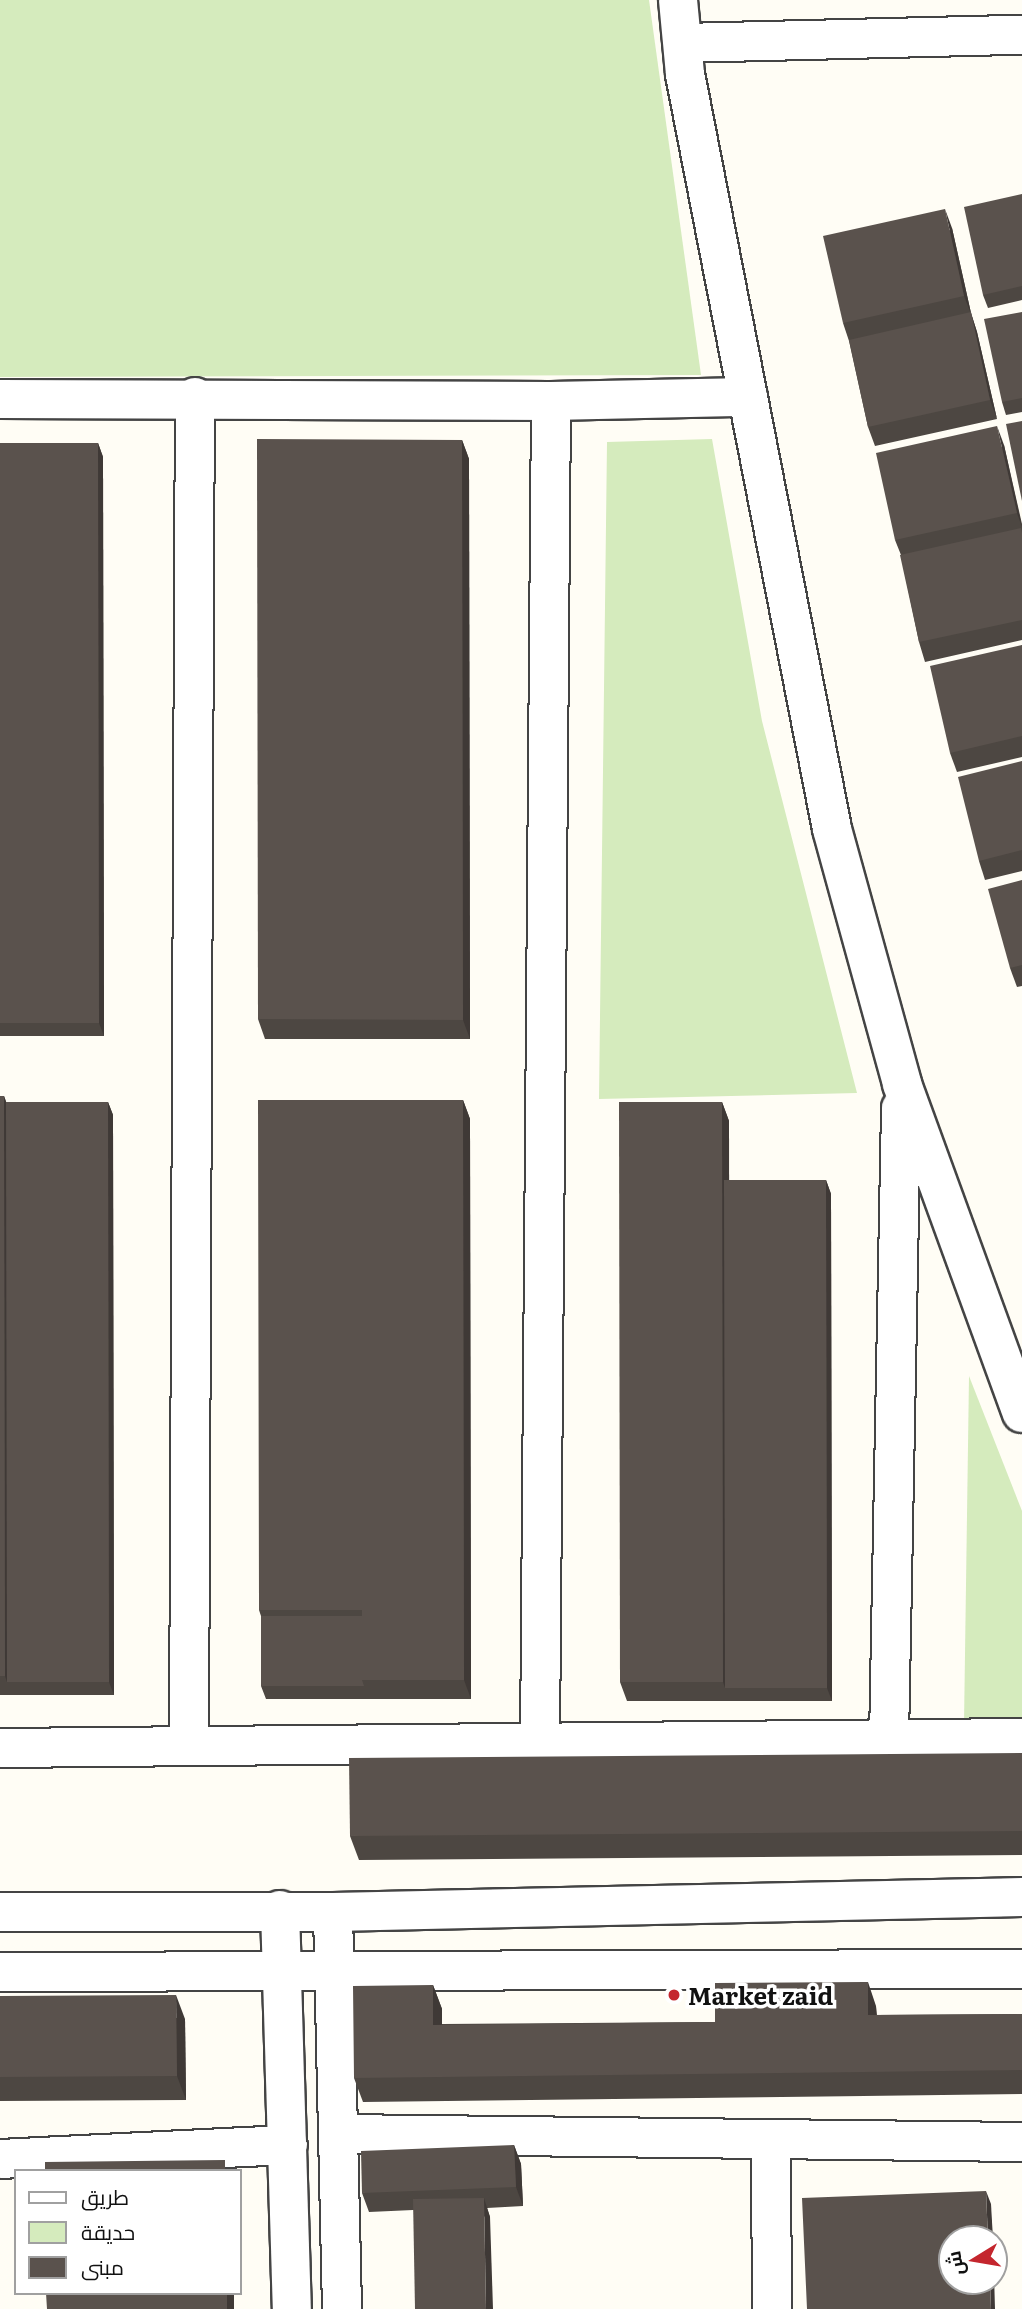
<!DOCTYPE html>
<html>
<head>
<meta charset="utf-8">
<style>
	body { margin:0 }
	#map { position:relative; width:1022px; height:2309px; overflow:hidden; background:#fffdf5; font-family:Literata,Cairo,serif }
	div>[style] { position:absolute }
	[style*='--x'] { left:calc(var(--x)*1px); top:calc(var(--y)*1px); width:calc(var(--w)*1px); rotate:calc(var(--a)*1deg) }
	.green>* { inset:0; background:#d5ebbd }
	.roads { filter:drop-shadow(2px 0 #444) drop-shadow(-2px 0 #444) drop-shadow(0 2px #444) drop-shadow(0 -2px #444) }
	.minor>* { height:38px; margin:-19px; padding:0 19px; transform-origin:19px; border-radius:19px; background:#fff }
	.wall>* { inset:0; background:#4d4742 }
	.shaded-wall>* { inset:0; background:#3f3936 }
	.building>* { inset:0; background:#5a524d }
	.dots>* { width:19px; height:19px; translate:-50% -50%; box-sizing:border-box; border:4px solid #fff; border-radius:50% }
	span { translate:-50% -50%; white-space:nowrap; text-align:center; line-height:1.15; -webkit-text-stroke:7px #fff; paint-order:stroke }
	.poi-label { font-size:24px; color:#111; font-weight:700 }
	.left { translate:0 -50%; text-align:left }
	.legend { position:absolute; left:14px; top:2169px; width:228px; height:126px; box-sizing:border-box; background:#fff; border:2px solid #a0a0a0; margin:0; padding:9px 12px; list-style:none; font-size:21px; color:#111 }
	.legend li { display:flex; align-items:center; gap:14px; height:35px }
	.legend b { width:35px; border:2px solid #a0a0a0 }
	.north { position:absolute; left:938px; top:2225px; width:70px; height:70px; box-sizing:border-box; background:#fff; border:2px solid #a0a0a0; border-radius:50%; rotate:259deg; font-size:19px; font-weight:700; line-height:28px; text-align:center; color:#111 }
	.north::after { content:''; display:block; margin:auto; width:24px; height:32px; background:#c4262e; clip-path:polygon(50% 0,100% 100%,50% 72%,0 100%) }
</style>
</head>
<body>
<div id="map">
	<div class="green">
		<i style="clip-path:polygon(0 0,649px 0,701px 375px,0 377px)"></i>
		<i style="clip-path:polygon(712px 439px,762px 721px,857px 1093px,599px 1099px,607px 442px)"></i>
		<i style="clip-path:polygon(969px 1376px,1022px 1511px,1022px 1724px,964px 1724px)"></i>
	</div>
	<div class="roads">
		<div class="minor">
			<i style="--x:678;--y:0;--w:74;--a:84.6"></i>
			<i style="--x:685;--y:74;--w:769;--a:78.98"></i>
			<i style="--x:832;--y:829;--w:264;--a:74.6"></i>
			<i style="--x:902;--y:1084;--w:350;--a:70"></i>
			<i style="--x:683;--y:43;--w:339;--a:-1.4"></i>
			<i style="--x:0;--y:399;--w:551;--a:0.21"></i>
			<i style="--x:551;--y:401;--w:197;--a:-1.2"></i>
			<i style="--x:889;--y:1739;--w:631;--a:-88.91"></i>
			<i style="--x:540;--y:1743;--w:1342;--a:-89.53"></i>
			<i style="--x:189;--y:1746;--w:1349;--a:-89.75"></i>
			<i style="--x:0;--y:1748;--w:1022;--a:-0.56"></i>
			<i style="--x:280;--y:1910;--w:399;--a:88.3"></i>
			<i style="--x:0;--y:1912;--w:333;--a:0"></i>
			<i style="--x:333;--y:1912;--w:689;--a:-1.25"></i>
			<i style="--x:333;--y:1912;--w:397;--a:88.7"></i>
			<i style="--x:0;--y:1972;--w:1022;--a:-0.17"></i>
			<i style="--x:338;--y:2134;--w:684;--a:0.67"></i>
			<i style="--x:771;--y:2139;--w:170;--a:89.7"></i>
			<i style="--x:0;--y:2159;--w:288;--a:-2.8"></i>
		</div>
	</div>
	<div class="wall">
		<i style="clip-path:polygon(1022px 194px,1022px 300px,988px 308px,983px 295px)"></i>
		<i style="clip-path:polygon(952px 228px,971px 313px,977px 332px,997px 419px,875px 446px,868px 427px,849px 341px,843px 323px)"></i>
		<i style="clip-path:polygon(1022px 312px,1022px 412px,1006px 415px,1002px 402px)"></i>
		<i style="clip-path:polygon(462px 440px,469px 459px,470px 1039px,265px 1039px,258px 1019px)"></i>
		<i style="clip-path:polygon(0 443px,98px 443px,103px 457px,104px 1036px,0 1036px)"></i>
		<i style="clip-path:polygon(1004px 445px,1022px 524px,1022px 640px,925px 662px,919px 642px,901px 555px,895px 540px)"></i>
		<i style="clip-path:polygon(1022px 645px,1022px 757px,957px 772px,950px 753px)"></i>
		<i style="clip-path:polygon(1022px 761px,1022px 871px,985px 880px,979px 861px)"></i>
		<i style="clip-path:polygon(1022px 880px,1022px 986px,1017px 987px,1010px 968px)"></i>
		<i style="clip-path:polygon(0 1096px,4px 1096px,6px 1102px,108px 1102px,113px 1115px,114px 1695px,0 1695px)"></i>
		<i style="clip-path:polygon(463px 1100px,470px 1119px,471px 1699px,266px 1699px,261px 1686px,261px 1616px,259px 1610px)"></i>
		<i style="clip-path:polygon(722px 1102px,729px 1121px,729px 1180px,826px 1180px,831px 1194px,832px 1701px,627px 1701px,620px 1682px)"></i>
		<i style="clip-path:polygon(1022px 1753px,1022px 1855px,359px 1860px,350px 1836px)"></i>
		<i style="clip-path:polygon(433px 1985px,442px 2009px,442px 2024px,715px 2022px,876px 2006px,877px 2015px,1022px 2014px,1022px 2094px,363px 2102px,354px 2078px)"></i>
		<i style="clip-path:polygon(0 1996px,185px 2019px,186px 2100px,0 2101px)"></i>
		<i style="clip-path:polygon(514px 2145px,521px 2164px,523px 2206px,487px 2208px,490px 2217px,413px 2210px,369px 2212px,362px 2193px)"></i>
	</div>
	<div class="shaded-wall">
		<i style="clip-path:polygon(945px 209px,952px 228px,971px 313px,977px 332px,997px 419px,990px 400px,971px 314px,964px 296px)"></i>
		<i style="clip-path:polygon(997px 426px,1004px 445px,1022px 527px,1017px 513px)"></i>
		<i style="clip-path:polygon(462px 440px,469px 459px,470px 1039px,463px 1020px)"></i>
		<i style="clip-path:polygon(98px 443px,103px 457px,104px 1036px,99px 1023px)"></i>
		<i style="clip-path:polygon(4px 1096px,11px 1115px,7px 1682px,5px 1676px)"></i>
		<i style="clip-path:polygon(463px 1100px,470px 1119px,471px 1699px,464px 1680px)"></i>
		<i style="clip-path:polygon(108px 1102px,113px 1115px,114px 1695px,109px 1682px)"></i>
		<i style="clip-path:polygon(722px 1102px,729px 1121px,730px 1688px,725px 1688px,723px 1682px)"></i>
		<i style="clip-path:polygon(826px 1180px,831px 1194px,832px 1701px,827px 1688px)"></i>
		<i style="clip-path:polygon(868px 1982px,876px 2006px,877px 2040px,868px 2015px)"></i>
		<i style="clip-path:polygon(433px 1985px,442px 2009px,442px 2049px,433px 2025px)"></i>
		<i style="clip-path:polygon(176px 1995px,185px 2019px,186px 2100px,177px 2076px)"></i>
		<i style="clip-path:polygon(514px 2145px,521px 2164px,523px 2206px,516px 2187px)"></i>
		<i style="clip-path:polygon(986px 2191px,991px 2204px,993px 2239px,988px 2239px)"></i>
		<i style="clip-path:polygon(484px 2198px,490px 2217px,493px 2309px,486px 2309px)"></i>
		<i style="clip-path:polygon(994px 2274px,995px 2309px,991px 2309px,990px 2281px,994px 2281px)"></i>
		<i style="clip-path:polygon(227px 2293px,234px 2293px,234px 2309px,227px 2309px)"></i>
	</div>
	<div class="building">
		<i style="clip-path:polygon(1022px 194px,1022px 286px,983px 295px,964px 207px)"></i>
		<i style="clip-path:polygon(945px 209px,964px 296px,843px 323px,823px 236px)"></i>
		<i style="clip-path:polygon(971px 312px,990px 400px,868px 427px,849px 340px)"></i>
		<i style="clip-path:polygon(1022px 312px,1022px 398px,1002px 402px,984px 319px)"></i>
		<i style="clip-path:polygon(1022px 421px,1022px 501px,1006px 424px)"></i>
		<i style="clip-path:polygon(997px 426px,1017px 513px,895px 540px,876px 453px)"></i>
		<i style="clip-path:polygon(257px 439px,462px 440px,463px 1020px,258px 1019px)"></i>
		<i style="clip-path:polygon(0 443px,98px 443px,99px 1023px,0 1023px)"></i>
		<i style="clip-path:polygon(1021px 528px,1022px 533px,1022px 620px,919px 642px,900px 555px)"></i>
		<i style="clip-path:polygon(1022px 645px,1022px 736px,950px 753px,930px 666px)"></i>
		<i style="clip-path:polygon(1022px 761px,1022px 850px,979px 861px,958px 777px)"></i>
		<i style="clip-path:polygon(1022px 880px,1022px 965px,1010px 968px,988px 889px)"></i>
		<i style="clip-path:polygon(0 1096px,4px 1096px,5px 1676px,0 1676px)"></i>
		<i style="clip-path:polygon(258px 1100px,463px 1100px,464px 1680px,362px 1680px,362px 1610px,259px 1610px)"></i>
		<i style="clip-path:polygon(6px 1102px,108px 1102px,109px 1682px,7px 1682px)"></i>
		<i style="clip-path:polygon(619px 1102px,722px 1102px,723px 1682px,620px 1682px)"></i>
		<i style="clip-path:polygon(724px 1180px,826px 1180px,827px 1688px,725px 1688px)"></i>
		<i style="clip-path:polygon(261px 1616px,362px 1616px,362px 1680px,364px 1686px,261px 1686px)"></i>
		<i style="clip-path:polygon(1022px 1753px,1022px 1831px,350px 1836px,349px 1758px)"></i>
		<i style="clip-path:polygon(868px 1982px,868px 2015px,1022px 2014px,1022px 2070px,354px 2078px,353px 1986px,433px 1985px,433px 2025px,715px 2022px,715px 1983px)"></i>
		<i style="clip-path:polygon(176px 1995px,177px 2076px,0 2077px,0 1996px)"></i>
		<i style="clip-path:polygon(514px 2145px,516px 2187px,362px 2193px,361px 2151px)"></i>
		<i style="clip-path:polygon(225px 2160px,225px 2171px,45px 2171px,45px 2162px)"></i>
		<i style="clip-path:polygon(986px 2191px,988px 2239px,952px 2239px,952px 2281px,990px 2281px,991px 2309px,807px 2309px,802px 2198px)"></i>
		<i style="clip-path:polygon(484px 2198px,486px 2309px,415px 2309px,413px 2199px)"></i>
		<i style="clip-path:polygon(46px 2293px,227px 2293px,227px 2309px,47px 2309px)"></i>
	</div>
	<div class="dots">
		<i style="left:674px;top:1995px;background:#c4262e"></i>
	</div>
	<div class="poi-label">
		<span class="left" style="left:688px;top:1995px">Market zaid</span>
	</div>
	<ul class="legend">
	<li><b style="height:9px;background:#fff"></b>طريق</li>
	<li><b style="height:19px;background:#d5ebbd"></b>حديقة</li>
	<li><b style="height:19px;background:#5a524d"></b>مبنى</li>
	</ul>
	<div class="north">ش</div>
</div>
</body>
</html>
